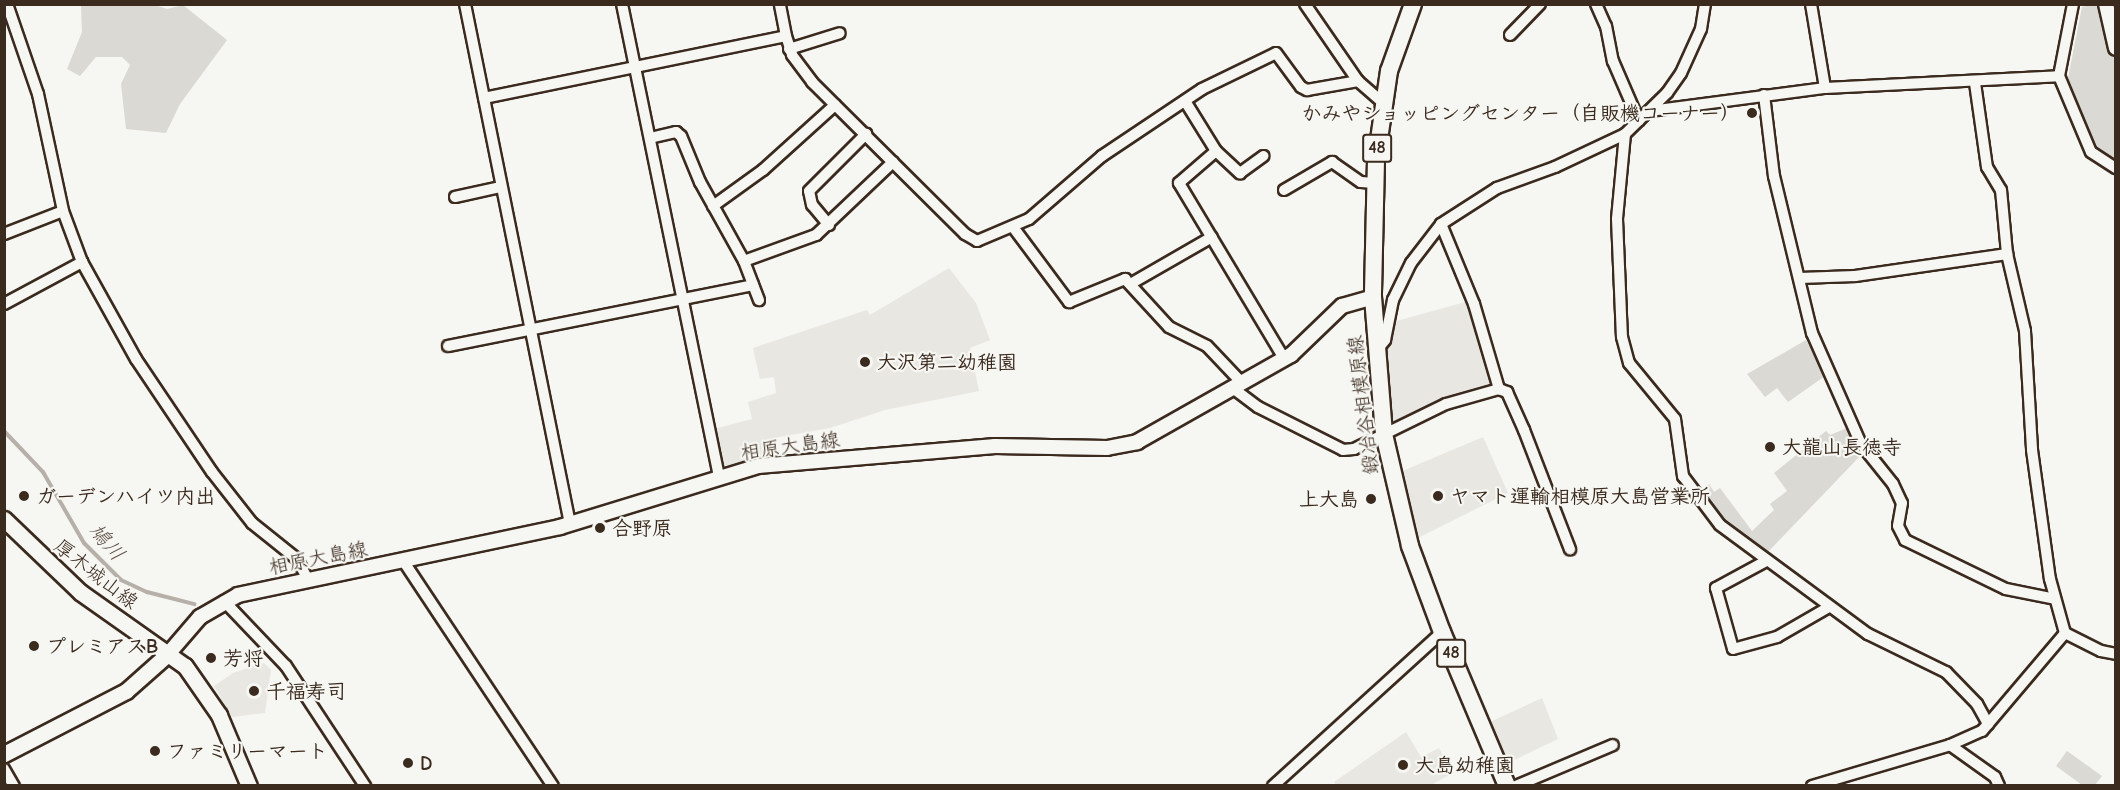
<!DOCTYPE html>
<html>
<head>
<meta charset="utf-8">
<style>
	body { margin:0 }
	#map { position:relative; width:2120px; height:790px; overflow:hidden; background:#f6f6f2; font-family:"Comic Neue","Klee One",sans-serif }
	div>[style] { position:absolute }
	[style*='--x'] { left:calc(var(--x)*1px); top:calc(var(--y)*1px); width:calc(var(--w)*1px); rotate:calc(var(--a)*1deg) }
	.built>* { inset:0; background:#e8e7e2 }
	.green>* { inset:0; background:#dad9d3 }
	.stream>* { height:4px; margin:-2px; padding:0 2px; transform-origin:2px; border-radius:2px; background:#b6b0a9 }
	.roads { filter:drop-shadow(2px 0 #3b2a1e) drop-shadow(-2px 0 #3b2a1e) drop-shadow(0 2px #3b2a1e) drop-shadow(0 -2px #3b2a1e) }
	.minor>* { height:10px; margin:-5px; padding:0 5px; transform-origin:5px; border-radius:5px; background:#f6f6f2 }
	.tertiary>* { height:14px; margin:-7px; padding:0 7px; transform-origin:7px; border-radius:7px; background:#f6f6f2 }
	.secondary>* { height:15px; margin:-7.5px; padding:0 7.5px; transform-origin:7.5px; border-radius:7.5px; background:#f6f6f2 }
	.primary>* { height:16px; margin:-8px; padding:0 8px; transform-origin:8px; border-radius:8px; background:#f6f6f2 }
	.dots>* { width:16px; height:16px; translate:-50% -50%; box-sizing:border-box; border:3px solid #f6f6f2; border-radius:50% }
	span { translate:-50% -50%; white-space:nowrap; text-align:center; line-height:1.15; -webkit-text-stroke:4.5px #f6f6f2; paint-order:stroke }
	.shield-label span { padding:2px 4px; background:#f6f6f2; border:2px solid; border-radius:4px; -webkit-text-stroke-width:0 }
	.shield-label { font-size:18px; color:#3b2a1e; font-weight:700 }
	.poi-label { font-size:20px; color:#3b2a1e; font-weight:700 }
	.right { translate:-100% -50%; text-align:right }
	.left { translate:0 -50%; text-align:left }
	.street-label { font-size:20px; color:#3b2a1e }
	.water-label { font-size:21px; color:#605248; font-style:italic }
	.frame { position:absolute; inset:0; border:6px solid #3b2a1e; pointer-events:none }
</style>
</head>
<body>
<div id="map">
	<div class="built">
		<i style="clip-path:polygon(949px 268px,976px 303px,990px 340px,970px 348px,979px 391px,885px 410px,830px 428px,774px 438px,779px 453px,723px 469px,714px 429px,752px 419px,748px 402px,776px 393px,774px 377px,760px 379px,753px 348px,867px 310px,870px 315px)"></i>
		<i style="clip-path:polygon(1469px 301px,1495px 384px,1493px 388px,1396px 423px,1392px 421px,1387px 352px,1393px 322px)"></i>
		<i style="clip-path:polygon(1483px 437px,1508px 493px,1418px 538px,1400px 472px)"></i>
		<i style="clip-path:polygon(264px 663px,271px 670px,265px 713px,232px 717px,214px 686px,233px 673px)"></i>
		<i style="clip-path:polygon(1542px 698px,1558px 739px,1508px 763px,1490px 722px)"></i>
		<i style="clip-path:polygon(1406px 732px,1421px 757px,1439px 748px,1453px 773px,1431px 785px,1337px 786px,1334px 782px)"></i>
	</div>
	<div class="green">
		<i style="clip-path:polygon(81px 5px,155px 5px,167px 9px,183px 5px,227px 40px,180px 104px,166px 133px,126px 129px,121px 84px,130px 65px,122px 57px,96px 57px,80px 76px,67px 69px,82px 32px)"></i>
		<i style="clip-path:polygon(2090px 5px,2115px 5px,2115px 170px,2102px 162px,2068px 78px,2082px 7px)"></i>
		<i style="clip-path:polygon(1806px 340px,1825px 376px,1788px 402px,1777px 388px,1765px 397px,1747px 374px)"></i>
		<i style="clip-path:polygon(1847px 428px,1862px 454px,1766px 554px,1717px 518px,1697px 492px,1709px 484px,1714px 492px,1720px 488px,1752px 531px,1774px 510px,1770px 504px,1787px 491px,1774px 473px,1826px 431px,1830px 435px)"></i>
		<i style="clip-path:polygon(2067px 751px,2102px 776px,2095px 785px,2082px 785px,2056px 766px)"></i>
	</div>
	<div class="stream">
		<i style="--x:4;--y:431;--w:57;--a:46.4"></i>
		<i style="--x:43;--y:472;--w:82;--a:60"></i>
		<i style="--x:84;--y:543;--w:52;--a:45"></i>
		<i style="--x:121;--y:580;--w:29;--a:25"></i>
		<i style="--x:147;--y:592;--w:49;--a:14.3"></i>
	</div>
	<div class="roads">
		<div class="minor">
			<i style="--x:7;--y:4;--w:95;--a:71"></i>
			<i style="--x:38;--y:94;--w:120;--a:77.9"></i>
			<i style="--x:63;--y:211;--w:54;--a:69.6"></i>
			<i style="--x:82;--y:262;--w:111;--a:60.9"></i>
			<i style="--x:136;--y:359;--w:136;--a:56.1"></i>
			<i style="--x:212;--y:472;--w:65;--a:51.9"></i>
			<i style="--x:252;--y:523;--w:58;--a:38.7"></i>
			<i style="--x:297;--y:559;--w:24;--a:62"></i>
			<i style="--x:465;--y:4;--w:530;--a:78.58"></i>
			<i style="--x:622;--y:4;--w:484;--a:78.4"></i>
			<i style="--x:1305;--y:4;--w:93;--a:55.5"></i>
			<i style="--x:1358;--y:81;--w:32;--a:41"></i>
			<i style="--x:1596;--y:4;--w:24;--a:66"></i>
			<i style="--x:1606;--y:26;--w:36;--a:79"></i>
			<i style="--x:1613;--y:61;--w:65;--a:66.6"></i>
			<i style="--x:1811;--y:4;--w:85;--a:80.5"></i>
			<i style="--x:2073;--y:4;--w:73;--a:101"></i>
			<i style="--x:2059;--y:76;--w:82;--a:67.2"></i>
			<i style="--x:2091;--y:152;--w:30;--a:33"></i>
			<i style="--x:1510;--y:35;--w:43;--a:-45.9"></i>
			<i style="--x:786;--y:36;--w:20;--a:72"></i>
			<i style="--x:792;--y:55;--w:34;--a:53"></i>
			<i style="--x:812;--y:82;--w:216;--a:44.8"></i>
			<i style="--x:965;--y:234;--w:14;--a:30"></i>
			<i style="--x:977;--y:241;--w:56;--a:-22.9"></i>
			<i style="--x:1029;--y:219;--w:96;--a:-40.8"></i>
			<i style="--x:1102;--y:156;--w:120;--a:-33.8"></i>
			<i style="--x:1202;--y:89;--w:82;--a:-25.9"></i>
			<i style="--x:1276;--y:53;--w:42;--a:53.7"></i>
			<i style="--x:1301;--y:87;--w:7;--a:27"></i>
			<i style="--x:1307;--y:90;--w:52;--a:-10"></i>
			<i style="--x:789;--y:49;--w:53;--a:-17.4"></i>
			<i style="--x:1975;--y:83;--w:85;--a:81.9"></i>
			<i style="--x:1987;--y:167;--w:27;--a:59"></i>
			<i style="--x:2001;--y:190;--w:64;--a:84.6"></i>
			<i style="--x:2007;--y:254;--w:79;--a:76.8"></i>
			<i style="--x:2025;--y:331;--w:119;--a:86.6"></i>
			<i style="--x:2032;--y:450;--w:130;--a:82.1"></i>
			<i style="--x:2050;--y:579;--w:56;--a:74.5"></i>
			<i style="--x:1764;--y:95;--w:82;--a:83"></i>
			<i style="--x:1774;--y:176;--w:162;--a:76.4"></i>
			<i style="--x:1812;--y:333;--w:121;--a:66.2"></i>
			<i style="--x:1861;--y:444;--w:51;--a:51.3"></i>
			<i style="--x:1893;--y:484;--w:21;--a:65"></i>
			<i style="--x:1902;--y:503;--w:23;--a:100"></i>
			<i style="--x:1898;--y:526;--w:16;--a:63"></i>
			<i style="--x:1905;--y:540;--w:112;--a:25.9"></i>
			<i style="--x:2006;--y:589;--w:50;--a:11.5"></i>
			<i style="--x:484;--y:98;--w:308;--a:-11.6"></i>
			<i style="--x:786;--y:36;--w:33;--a:-101"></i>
			<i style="--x:1185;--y:101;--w:59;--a:58.2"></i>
			<i style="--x:1216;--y:151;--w:33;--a:43"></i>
			<i style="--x:1240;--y:173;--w:29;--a:-36"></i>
			<i style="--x:1650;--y:111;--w:177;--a:-7.5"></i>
			<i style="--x:1825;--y:88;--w:234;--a:-2.9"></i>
			<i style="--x:1625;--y:134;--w:85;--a:95.4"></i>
			<i style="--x:1617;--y:219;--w:118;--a:87.6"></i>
			<i style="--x:1622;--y:337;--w:27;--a:75"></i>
			<i style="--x:1629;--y:363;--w:72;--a:50.6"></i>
			<i style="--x:1675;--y:419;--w:58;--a:82"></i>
			<i style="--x:1683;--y:476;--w:61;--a:52.9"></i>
			<i style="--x:1720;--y:525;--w:184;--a:36.4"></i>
			<i style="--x:1868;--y:634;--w:87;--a:26"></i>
			<i style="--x:1946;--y:672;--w:45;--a:45.9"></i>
			<i style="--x:1977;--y:704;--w:23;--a:61"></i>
			<i style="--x:650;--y:138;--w:27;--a:-13"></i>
			<i style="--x:676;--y:132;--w:6;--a:39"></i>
			<i style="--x:681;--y:136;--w:50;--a:67.6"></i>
			<i style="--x:700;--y:182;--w:90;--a:60.9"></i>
			<i style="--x:744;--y:261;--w:42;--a:69"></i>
			<i style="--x:1216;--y:151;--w:49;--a:139.1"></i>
			<i style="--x:1179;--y:183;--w:206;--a:59.1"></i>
			<i style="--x:1284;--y:190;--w:56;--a:-30.3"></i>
			<i style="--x:1332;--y:162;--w:35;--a:35"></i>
			<i style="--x:1361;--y:182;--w:14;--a:4"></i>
			<i style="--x:455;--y:197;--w:47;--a:-12.3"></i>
			<i style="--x:713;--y:206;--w:62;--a:-35.8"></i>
			<i style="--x:763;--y:170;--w:97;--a:-42.1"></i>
			<i style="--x:1441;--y:224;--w:87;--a:67.6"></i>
			<i style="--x:1474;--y:304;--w:89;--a:73.6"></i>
			<i style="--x:1499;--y:389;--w:9;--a:21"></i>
			<i style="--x:1507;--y:392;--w:42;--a:65.9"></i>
			<i style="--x:1524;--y:430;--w:128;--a:68.9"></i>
			<i style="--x:829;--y:225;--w:26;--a:-130"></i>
			<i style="--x:812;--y:205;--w:14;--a:-102"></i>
			<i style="--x:809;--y:191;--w:81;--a:-45"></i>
			<i style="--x:1013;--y:227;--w:94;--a:53.3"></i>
			<i style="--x:1069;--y:302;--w:61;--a:-22.3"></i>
			<i style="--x:1125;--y:279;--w:65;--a:47.5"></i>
			<i style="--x:1169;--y:327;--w:42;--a:26.6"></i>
			<i style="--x:1207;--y:346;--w:52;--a:46.5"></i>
			<i style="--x:4;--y:234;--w:63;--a:-21.3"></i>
			<i style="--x:744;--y:261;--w:77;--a:-19.9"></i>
			<i style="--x:816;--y:235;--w:106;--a:-43.5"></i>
			<i style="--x:1800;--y:278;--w:55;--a:-2.1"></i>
			<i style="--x:1855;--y:276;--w:154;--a:-8.2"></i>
			<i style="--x:1132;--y:283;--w:92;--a:-29.9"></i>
			<i style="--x:4;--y:304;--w:89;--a:-28.3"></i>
			<i style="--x:448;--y:346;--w:311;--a:-11.3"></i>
			<i style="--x:1377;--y:350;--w:13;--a:-51"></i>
			<i style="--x:1385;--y:340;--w:41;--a:-78.7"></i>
			<i style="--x:1393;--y:300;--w:41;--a:-64.1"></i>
			<i style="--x:1411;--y:263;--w:49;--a:-52.4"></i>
			<i style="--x:1441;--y:224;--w:67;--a:-32.7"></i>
			<i style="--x:1497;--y:188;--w:62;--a:-19.9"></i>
			<i style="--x:1555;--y:167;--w:77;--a:-25.2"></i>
			<i style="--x:1625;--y:134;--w:59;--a:-44.3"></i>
			<i style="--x:1667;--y:93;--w:24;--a:-55"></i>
			<i style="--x:1681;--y:73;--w:48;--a:-65.6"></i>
			<i style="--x:1701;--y:29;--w:25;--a:-81"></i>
			<i style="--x:1234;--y:389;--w:30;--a:37"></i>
			<i style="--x:1258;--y:407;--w:95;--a:26.8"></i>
			<i style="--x:1343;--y:450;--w:11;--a:-5"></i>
			<i style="--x:1354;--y:449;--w:102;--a:-26.1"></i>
			<i style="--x:1446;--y:404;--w:55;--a:-15.8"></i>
			<i style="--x:1766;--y:561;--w:57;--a:151.6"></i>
			<i style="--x:1716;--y:588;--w:63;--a:74.4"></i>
			<i style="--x:1733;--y:649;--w:46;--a:-15.3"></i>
			<i style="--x:1777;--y:637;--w:60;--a:-30"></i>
			<i style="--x:404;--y:562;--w:269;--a:56.4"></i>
			<i style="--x:224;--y:601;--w:90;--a:46.4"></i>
			<i style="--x:286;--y:666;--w:144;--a:56.6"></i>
			<i style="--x:1950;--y:745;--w:55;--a:35.4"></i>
			<i style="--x:1995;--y:777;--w:10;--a:66"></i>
			<i style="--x:4;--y:769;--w:20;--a:60"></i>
			<i style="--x:1273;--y:786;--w:229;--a:-42.3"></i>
			<i style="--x:1516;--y:786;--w:105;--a:-22.9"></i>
			<i style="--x:1812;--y:786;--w:144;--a:-16.5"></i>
			<i style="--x:1950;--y:745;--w:35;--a:-24"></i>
			<i style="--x:1982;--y:731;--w:128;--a:-49.7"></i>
			<i style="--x:2065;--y:633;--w:40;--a:26.6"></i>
			<i style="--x:2101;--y:651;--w:15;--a:11"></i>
		</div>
		<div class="tertiary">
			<i style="--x:2106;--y:4;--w:45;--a:77.2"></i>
			<i style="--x:169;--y:653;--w:48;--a:-49.3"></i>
			<i style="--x:200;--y:617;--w:44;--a:-30.1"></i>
			<i style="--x:238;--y:595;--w:329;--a:-11.9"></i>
			<i style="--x:560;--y:527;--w:207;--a:-17.1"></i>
			<i style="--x:758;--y:466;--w:238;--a:-4.8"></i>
			<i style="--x:995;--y:446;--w:112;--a:1"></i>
			<i style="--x:1107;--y:448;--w:31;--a:-11"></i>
			<i style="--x:1137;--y:442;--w:177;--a:-29.5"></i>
			<i style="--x:1291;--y:355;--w:71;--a:-43.9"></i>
			<i style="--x:1342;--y:306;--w:32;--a:-16"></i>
		</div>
		<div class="secondary">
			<i style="--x:4;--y:519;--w:105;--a:43.8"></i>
			<i style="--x:80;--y:592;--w:128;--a:35.2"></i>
			<i style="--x:185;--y:666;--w:60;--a:55.2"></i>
			<i style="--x:219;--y:715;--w:77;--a:67.1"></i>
			<i style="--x:4;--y:754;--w:137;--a:-27.3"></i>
			<i style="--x:126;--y:691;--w:57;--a:-41.5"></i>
		</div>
		<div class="primary">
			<i style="--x:1413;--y:4;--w:71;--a:109.7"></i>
			<i style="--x:1389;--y:71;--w:90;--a:98.3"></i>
			<i style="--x:1376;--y:160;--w:137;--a:91.3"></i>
			<i style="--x:1373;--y:297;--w:137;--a:85.4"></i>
			<i style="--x:1384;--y:434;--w:115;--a:76.9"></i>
			<i style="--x:1410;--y:546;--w:92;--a:69.6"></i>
			<i style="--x:1442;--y:632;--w:167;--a:67.1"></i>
		</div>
	</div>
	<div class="dots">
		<i style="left:1752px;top:113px;background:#3b2a1e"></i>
		<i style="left:865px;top:362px;background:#3b2a1e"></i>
		<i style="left:1770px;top:447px;background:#3b2a1e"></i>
		<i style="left:24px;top:496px;background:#3b2a1e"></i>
		<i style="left:1438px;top:496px;background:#3b2a1e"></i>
		<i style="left:1371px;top:499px;background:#3b2a1e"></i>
		<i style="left:600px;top:528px;background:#3b2a1e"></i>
		<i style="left:34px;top:646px;background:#3b2a1e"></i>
		<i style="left:211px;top:658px;background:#3b2a1e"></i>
		<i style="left:254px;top:691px;background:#3b2a1e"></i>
		<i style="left:155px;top:751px;background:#3b2a1e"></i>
		<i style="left:408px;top:763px;background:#3b2a1e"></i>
		<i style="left:1403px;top:765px;background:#3b2a1e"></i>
	</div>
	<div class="shield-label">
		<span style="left:1377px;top:148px">48</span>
		<span style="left:1451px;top:653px">48</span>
	</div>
	<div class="poi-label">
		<span class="right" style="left:1740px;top:113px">かみやショッピングセンター（自販機コーナー）</span>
		<span class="left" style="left:877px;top:362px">大沢第二幼稚園</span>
		<span class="left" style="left:1782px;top:447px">大龍山長徳寺</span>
		<span class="left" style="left:36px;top:496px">ガーデンハイツ内出</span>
		<span class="left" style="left:1450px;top:496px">ヤマト運輸相模原大島営業所</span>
		<span class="right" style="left:1359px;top:499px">上大島</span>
		<span class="left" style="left:612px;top:528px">合野原</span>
		<span class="left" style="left:46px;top:646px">プレミアスB</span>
		<span class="left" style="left:223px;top:658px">芳将</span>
		<span class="left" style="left:266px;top:691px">千福寿司</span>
		<span class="left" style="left:167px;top:751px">ファミリーマート</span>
		<span class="left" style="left:420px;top:763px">D</span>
		<span class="left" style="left:1415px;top:765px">大島幼稚園</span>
	</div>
	<div class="street-label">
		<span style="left:1363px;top:405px;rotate:-97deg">鍛冶谷相模原線</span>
		<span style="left:790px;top:446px;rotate:-8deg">相原大島線</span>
		<span style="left:318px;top:558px;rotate:-11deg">相原大島線</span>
		<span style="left:96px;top:574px;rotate:38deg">厚木城山線</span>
	</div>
	<div class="water-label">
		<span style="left:107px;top:542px;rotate:49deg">鳩川</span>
	</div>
	<div class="frame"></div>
</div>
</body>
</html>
